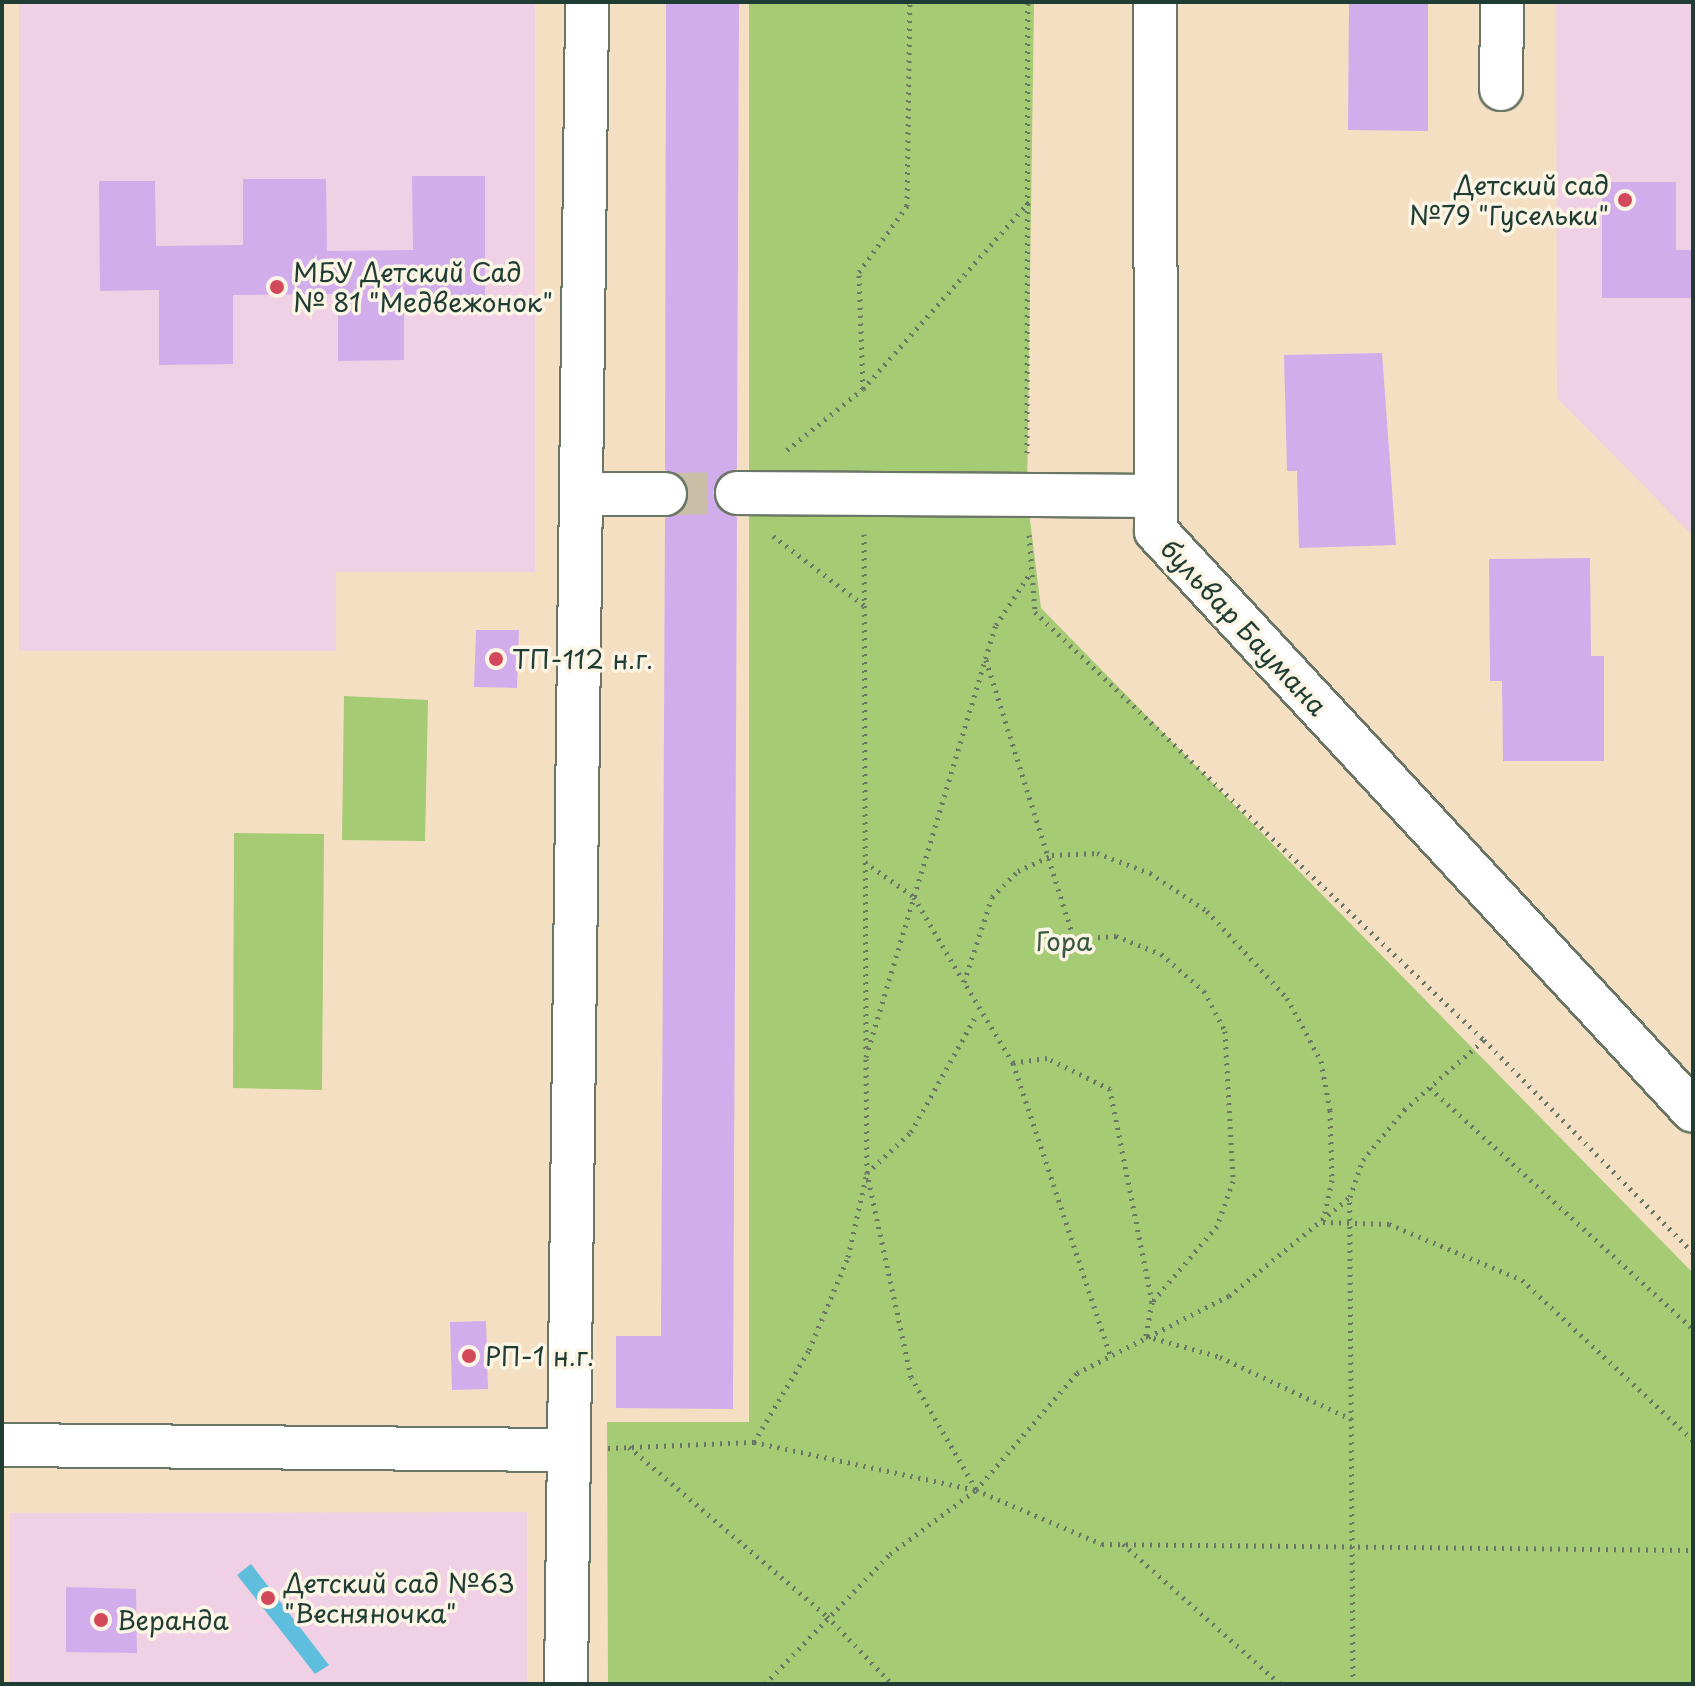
<!DOCTYPE html>
<html>
<head>
<meta charset="utf-8">
<style>
	body { margin:0 }
	#map { position:relative; width:1695px; height:1686px; overflow:hidden; background:#f5dfc2; font-family:"Playpen Sans",sans-serif }
	div>[style] { position:absolute }
	[style*='--x'] { left:calc(var(--x)*1px); top:calc(var(--y)*1px); width:calc(var(--w)*1px); rotate:calc(var(--a)*1deg) }
	.built>* { inset:0; background:#f0d0e4 }
	.green>* { inset:0; background:#a5cb75 }
	.water>* { inset:0; background:#5fbedd }
	.building>* { inset:0; background:#d2adeb }
	.minor-tunnel>* { height:42px; margin-top:-21px; transform-origin:0; background:repeating-linear-gradient(90deg,#cabfa6 0 42px,transparent 0 63px) }
	.path>* { height:5px; margin-top:-2.5px; transform-origin:0; background:repeating-linear-gradient(90deg,#6a7666 0 2px,transparent 0 8px) }
	.roads { filter:drop-shadow(2px 0 #6a7666) drop-shadow(-2px 0 #6a7666) drop-shadow(0 2px #6a7666) drop-shadow(0 -2px #6a7666) }
	.minor>* { height:42px; margin:-21px; padding:0 21px; transform-origin:21px; border-radius:21px; background:#fff }
	.dots>* { width:22px; height:22px; translate:-50% -50%; box-sizing:border-box; border:4px solid #fcf5e5; border-radius:50% }
	span { translate:-50% -50%; white-space:nowrap; text-align:center; line-height:1.15; -webkit-text-stroke:7px #fcf5e5; paint-order:stroke }
	.poi-label { font-size:26px; color:#1f3d34 }
	.right { translate:-100% -50%; text-align:right }
	.left { translate:0 -50%; text-align:left }
	.street-label { font-size:26px; color:#1f3d34 }
	.park-label { font-size:26px; color:#3a5941 }
	.frame { position:absolute; inset:0; border:4px solid #1f3d34; pointer-events:none }
</style>
</head>
<body>
<div id="map">
	<div class="built">
		<i style="clip-path:polygon(19px 2px,535px 2px,535px 572px,336px 572px,336px 651px,19px 651px)"></i>
		<i style="clip-path:polygon(1556px 2px,1693px 2px,1693px 536px,1557px 398px)"></i>
		<i style="clip-path:polygon(527px 1512px,527px 1684px,10px 1684px,10px 1513px)"></i>
	</div>
	<div class="green">
		<i style="clip-path:polygon(749px 2px,1034px 2px,1027px 496px,1041px 608px,1693px 1273px,1693px 1684px,608px 1684px,607px 1422px,749px 1422px)"></i>
		<i style="clip-path:polygon(344px 696px,428px 700px,425px 841px,342px 840px)"></i>
		<i style="clip-path:polygon(234px 833px,324px 834px,322px 1090px,233px 1088px)"></i>
	</div>
	<div class="water">
		<i style="clip-path:polygon(251px 1564px,329px 1665px,315px 1674px,237px 1575px)"></i>
	</div>
	<div class="building">
		<i style="clip-path:polygon(666px 2px,739px 2px,737px 469px,725px 473px,713px 492px,717px 505px,737px 517px,733px 1409px,616px 1408px,616px 1336px,661px 1336px,665px 518px,678px 514px,689px 495px,685px 481px,665px 470px)"></i>
		<i style="clip-path:polygon(1349px 2px,1428px 2px,1428px 131px,1348px 130px)"></i>
		<i style="clip-path:polygon(412px 176px,485px 176px,485px 295px,404px 295px,404px 360px,338px 361px,338px 294px,233px 295px,233px 364px,159px 365px,159px 290px,100px 291px,99px 181px,155px 181px,156px 246px,243px 245px,243px 179px,326px 179px,327px 251px,413px 250px)"></i>
		<i style="clip-path:polygon(1602px 182px,1676px 182px,1676px 250px,1693px 250px,1693px 298px,1602px 298px)"></i>
		<i style="clip-path:polygon(1382px 353px,1396px 545px,1299px 548px,1297px 471px,1287px 471px,1284px 355px)"></i>
		<i style="clip-path:polygon(1590px 558px,1591px 656px,1604px 656px,1604px 761px,1503px 761px,1502px 681px,1490px 681px,1489px 559px)"></i>
		<i style="clip-path:polygon(476px 630px,519px 630px,517px 688px,474px 687px)"></i>
		<i style="clip-path:polygon(486px 1321px,488px 1389px,452px 1390px,450px 1322px)"></i>
		<i style="clip-path:polygon(66px 1587px,136px 1589px,137px 1653px,66px 1652px)"></i>
	</div>
	<div class="minor-tunnel">
		<i style="--x:665;--y:494;--w:72;--a:-0.8"></i>
	</div>
	<div class="path">
		<i style="--x:863;--y:389;--w:117;--a:-92"></i>
		<i style="--x:859;--y:272;--w:82;--a:-54"></i>
		<i style="--x:907;--y:206;--w:204;--a:-89.2"></i>
		<i style="--x:787;--y:450;--w:97;--a:-38.8"></i>
		<i style="--x:863;--y:389;--w:253;--a:-48.4"></i>
		<i style="--x:1027;--y:453;--w:451;--a:-89.9"></i>
		<i style="--x:864;--y:534;--w:518;--a:89.78"></i>
		<i style="--x:1029;--y:535;--w:77;--a:85.5"></i>
		<i style="--x:1035;--y:612;--w:620;--a:43.63"></i>
		<i style="--x:1484;--y:1040;--w:298;--a:45.5"></i>
		<i style="--x:773;--y:536;--w:114;--a:37.2"></i>
		<i style="--x:986;--y:660;--w:293;--a:72.5"></i>
		<i style="--x:1074;--y:939;--w:42;--a:-4.1"></i>
		<i style="--x:1116;--y:936;--w:48;--a:21.8"></i>
		<i style="--x:1161;--y:954;--w:57;--a:40.7"></i>
		<i style="--x:1204;--y:991;--w:45;--a:62.3"></i>
		<i style="--x:1225;--y:1031;--w:150;--a:86.9"></i>
		<i style="--x:1233;--y:1181;--w:48;--a:109.6"></i>
		<i style="--x:1217;--y:1226;--w:100;--a:130.5"></i>
		<i style="--x:1152;--y:1302;--w:35;--a:100"></i>
		<i style="--x:1146;--y:1336;--w:77;--a:15.8"></i>
		<i style="--x:1220;--y:1357;--w:145;--a:25.3"></i>
		<i style="--x:865;--y:862;--w:60;--a:35.5"></i>
		<i style="--x:914;--y:897;--w:97;--a:59.7"></i>
		<i style="--x:1013;--y:1063;--w:308;--a:71.6"></i>
		<i style="--x:1430;--y:1088;--w:357;--a:42.5"></i>
		<i style="--x:1152;--y:1302;--w:217;--a:-101.2"></i>
		<i style="--x:1110;--y:1089;--w:70;--a:-153.8"></i>
		<i style="--x:1047;--y:1058;--w:34;--a:172"></i>
		<i style="--x:1013;--y:1063;--w:95;--a:-121.2"></i>
		<i style="--x:964;--y:982;--w:89;--a:-71.8"></i>
		<i style="--x:992;--y:897;--w:37;--a:-45"></i>
		<i style="--x:1018;--y:871;--w:38;--a:-25"></i>
		<i style="--x:1052;--y:855;--w:45;--a:-2.5"></i>
		<i style="--x:1097;--y:853;--w:57;--a:20.7"></i>
		<i style="--x:1150;--y:873;--w:69;--a:33.7"></i>
		<i style="--x:1207;--y:911;--w:118;--a:47.4"></i>
		<i style="--x:1287;--y:998;--w:72;--a:61.6"></i>
		<i style="--x:1321;--y:1061;--w:50;--a:79.6"></i>
		<i style="--x:1330;--y:1110;--w:70;--a:88.4"></i>
		<i style="--x:1332;--y:1180;--w:43;--a:102.1"></i>
		<i style="--x:1323;--y:1222;--w:66;--a:1.7"></i>
		<i style="--x:1389;--y:1224;--w:144;--a:22.8"></i>
		<i style="--x:1522;--y:1280;--w:234;--a:43.1"></i>
		<i style="--x:754;--y:1442;--w:227;--a:12.2"></i>
		<i style="--x:976;--y:1490;--w:137;--a:23.2"></i>
		<i style="--x:1102;--y:1544;--w:591;--a:0.58"></i>
		<i style="--x:629;--y:1447;--w:260;--a:40.5"></i>
		<i style="--x:827;--y:1616;--w:94;--a:46.3"></i>
		<i style="--x:608;--y:1448;--w:146;--a:-2.4"></i>
		<i style="--x:754;--y:1442;--w:107;--a:-59.1"></i>
		<i style="--x:809;--y:1350;--w:101;--a:-67.2"></i>
		<i style="--x:848;--y:1257;--w:86;--a:-77.3"></i>
		<i style="--x:867;--y:1173;--w:116;--a:-90.5"></i>
		<i style="--x:866;--y:1057;--w:451;--a:-73.3"></i>
		<i style="--x:996;--y:625;--w:64;--a:-56.6"></i>
		<i style="--x:976;--y:1489;--w:129;--a:-120.1"></i>
		<i style="--x:911;--y:1377;--w:209;--a:-102.2"></i>
		<i style="--x:867;--y:1173;--w:60;--a:-43"></i>
		<i style="--x:911;--y:1132;--w:135;--a:-60.8"></i>
		<i style="--x:1123;--y:1544;--w:210;--a:41.7"></i>
		<i style="--x:765;--y:1684;--w:180;--a:-46.1"></i>
		<i style="--x:890;--y:1554;--w:107;--a:-36.7"></i>
		<i style="--x:976;--y:1490;--w:155;--a:-49.2"></i>
		<i style="--x:1077;--y:1373;--w:170;--a:-26.9"></i>
		<i style="--x:1229;--y:1296;--w:156;--a:-39.3"></i>
		<i style="--x:1353;--y:1684;--w:487;--a:-90.4"></i>
		<i style="--x:1350;--y:1197;--w:39;--a:-71"></i>
		<i style="--x:1363;--y:1160;--w:65;--a:-50.6"></i>
		<i style="--x:1404;--y:1110;--w:106;--a:-41.2"></i>
	</div>
	<div class="roads">
		<div class="minor">
			<i style="--x:1155;--y:2;--w:529;--a:89.89"></i>
			<i style="--x:1156;--y:531;--w:790;--a:47.2"></i>
			<i style="--x:1501;--y:89;--w:87;--a:-89.3"></i>
			<i style="--x:737;--y:493;--w:414;--a:0.4"></i>
			<i style="--x:581;--y:494;--w:84;--a:0"></i>
			<i style="--x:2;--y:1445;--w:567;--a:0.51"></i>
			<i style="--x:566;--y:1682;--w:1680;--a:-89.28"></i>
		</div>
	</div>
	<div class="dots">
		<i style="left:1625px;top:200px;background:#d1495b"></i>
		<i style="left:277px;top:287px;background:#d1495b"></i>
		<i style="left:496px;top:659px;background:#d1495b"></i>
		<i style="left:469px;top:1356px;background:#d1495b"></i>
		<i style="left:268px;top:1598px;background:#d1495b"></i>
		<i style="left:101px;top:1620px;background:#d1495b"></i>
	</div>
	<div class="poi-label">
		<span class="right" style="left:1609px;top:200px">Детский сад<br>№79 "Гусельки"</span>
		<span class="left" style="left:293px;top:287px">МБУ Детский Сад<br>№ 81 "Медвежонок"</span>
		<span class="left" style="left:512px;top:659px">ТП-112 н.г.</span>
		<span class="left" style="left:485px;top:1356px">РП-1 н.г.</span>
		<span class="left" style="left:284px;top:1598px">Детский сад №63<br>"Весняночка"</span>
		<span class="left" style="left:117px;top:1620px">Веранда</span>
	</div>
	<div class="street-label">
		<span style="left:1244px;top:627px;rotate:47deg">бульвар Баумана</span>
	</div>
	<div class="park-label">
		<span style="left:1064px;top:941px">Гора</span>
	</div>
	<div class="frame"></div>
</div>
</body>
</html>
